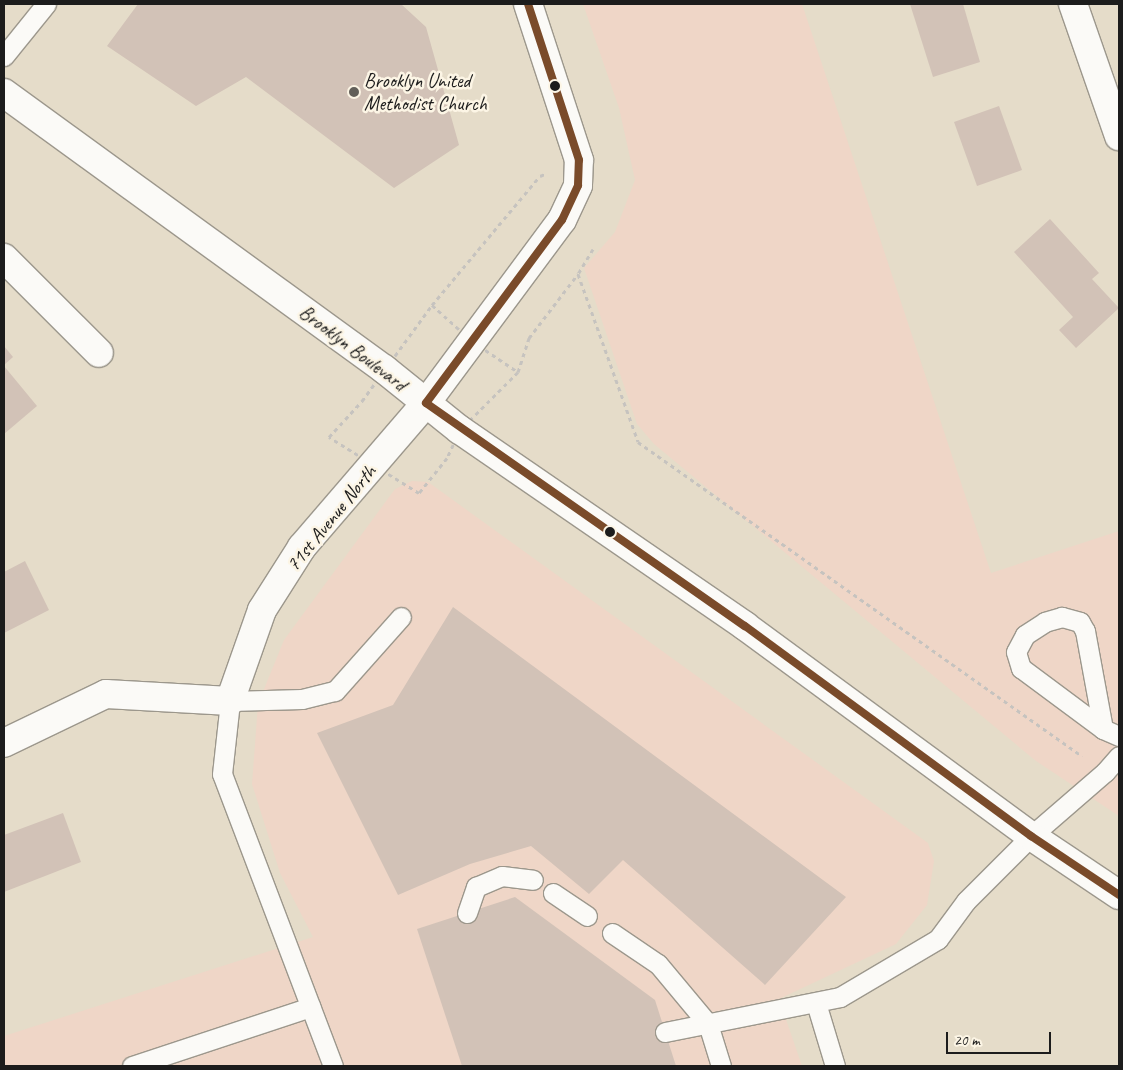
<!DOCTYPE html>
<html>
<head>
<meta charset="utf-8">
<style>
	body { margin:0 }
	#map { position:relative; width:1123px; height:1070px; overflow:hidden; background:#e5dcc9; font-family:Caveat,sans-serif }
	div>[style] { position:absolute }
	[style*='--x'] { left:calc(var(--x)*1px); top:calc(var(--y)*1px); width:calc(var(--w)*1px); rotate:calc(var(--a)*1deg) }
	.built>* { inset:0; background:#efd6c7 }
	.building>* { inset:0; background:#d2c2b7 }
	.path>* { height:3px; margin-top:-1.5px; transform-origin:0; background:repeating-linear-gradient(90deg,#c6c3bf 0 4px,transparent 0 8px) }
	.roads { filter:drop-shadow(1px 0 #9c978c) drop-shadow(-1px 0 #9c978c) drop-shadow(0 1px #9c978c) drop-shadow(0 -1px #9c978c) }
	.lane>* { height:19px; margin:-9.5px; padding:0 9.5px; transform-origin:9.5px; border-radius:9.5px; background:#fbfaf7 }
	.street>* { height:28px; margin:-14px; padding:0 14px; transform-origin:14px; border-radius:14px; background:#fbfaf7 }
	.secondary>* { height:28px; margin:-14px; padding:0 14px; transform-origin:14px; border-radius:14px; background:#fbfaf7 }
	.bus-1>* { height:8px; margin:-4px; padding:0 4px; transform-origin:4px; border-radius:4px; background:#7a4b2a }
	.dots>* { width:14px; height:14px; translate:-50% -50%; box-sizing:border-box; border:2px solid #fcf5e5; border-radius:50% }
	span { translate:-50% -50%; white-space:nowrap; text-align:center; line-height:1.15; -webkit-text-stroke:5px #fcf5e5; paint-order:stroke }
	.poi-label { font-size:20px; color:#1c1c1c }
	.left { translate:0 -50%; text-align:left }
	.street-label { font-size:20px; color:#1c1c1c }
	.frame { position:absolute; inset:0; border:5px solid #1c1c1c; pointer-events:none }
	.scale { position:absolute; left:946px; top:1032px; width:105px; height:22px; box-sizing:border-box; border:2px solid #1c1c1c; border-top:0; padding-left:6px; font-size:15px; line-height:18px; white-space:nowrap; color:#1c1c1c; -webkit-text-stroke:4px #fcf5e5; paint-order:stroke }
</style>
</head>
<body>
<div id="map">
	<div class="built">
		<i style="clip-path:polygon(583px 4px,802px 4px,991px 573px,1119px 531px,1119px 816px,1036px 761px,654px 444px,637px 424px,584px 268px,615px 232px,635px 180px,619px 108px)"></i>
		<i style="clip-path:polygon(412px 481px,428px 482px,928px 843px,934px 861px,927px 905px,896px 944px,779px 999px,802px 1066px,4px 1066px,4px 1036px,313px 937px,280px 873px,252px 784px,258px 704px,284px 640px,395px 489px)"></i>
	</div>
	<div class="building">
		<i style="clip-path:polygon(138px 4px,401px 4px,426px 27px,459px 145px,394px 188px,246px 77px,196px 106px,107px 46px)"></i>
		<i style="clip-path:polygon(910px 4px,963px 4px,980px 62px,933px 77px)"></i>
		<i style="clip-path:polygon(999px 106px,1022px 170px,977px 186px,954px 122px)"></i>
		<i style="clip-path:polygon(1050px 219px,1099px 273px,1092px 279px,1119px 308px,1076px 348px,1059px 330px,1073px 317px,1014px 252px)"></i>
		<i style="clip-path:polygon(4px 346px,13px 357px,4px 365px)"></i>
		<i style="clip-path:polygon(4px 366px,37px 406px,4px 434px)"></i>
		<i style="clip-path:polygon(25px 561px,49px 610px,4px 633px,4px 572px)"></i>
		<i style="clip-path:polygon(453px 607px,846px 897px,765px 985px,623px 860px,589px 894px,531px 846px,470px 864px,398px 895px,317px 733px,393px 705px)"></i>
		<i style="clip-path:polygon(63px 813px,81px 862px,4px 892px,4px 835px)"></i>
		<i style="clip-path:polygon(515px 897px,655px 1000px,676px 1066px,462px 1066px,417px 929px)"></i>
	</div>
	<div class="path">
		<i style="--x:593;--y:249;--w:29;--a:121"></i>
		<i style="--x:578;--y:274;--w:178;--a:70.3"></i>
		<i style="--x:638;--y:442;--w:544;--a:35.27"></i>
		<i style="--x:432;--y:305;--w:54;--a:42"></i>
		<i style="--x:472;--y:341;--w:55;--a:34"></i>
		<i style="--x:518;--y:372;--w:82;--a:135"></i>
		<i style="--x:460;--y:430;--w:31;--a:115"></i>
		<i style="--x:447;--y:458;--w:45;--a:128.7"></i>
		<i style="--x:419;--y:493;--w:106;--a:-148.1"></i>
		<i style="--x:329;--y:437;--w:49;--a:-47.5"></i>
		<i style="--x:362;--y:401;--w:119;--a:-53.9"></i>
		<i style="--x:432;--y:305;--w:168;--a:-50.1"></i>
		<i style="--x:540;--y:176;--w:5;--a:-22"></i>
		<i style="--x:518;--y:372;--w:36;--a:-72"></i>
		<i style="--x:529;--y:338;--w:81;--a:-52.6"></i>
	</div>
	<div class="roads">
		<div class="lane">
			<i style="--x:4;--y:56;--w:67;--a:-51.1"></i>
			<i style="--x:1103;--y:729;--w:100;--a:-100.4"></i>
			<i style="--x:1085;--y:631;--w:10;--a:-119"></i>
			<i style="--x:1080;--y:622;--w:19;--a:-164"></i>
			<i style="--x:1062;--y:617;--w:18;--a:164"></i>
			<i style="--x:1045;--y:622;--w:24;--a:147"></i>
			<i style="--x:1025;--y:635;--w:19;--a:118"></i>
			<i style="--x:1016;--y:652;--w:17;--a:73"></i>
			<i style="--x:1021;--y:668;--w:102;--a:36.6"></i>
			<i style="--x:1103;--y:729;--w:17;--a:24"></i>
			<i style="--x:553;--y:893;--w:41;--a:34.1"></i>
			<i style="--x:467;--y:913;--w:28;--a:-71"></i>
			<i style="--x:476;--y:887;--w:28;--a:-23"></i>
			<i style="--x:502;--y:876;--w:31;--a:7"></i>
			<i style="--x:612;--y:933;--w:55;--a:34"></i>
			<i style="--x:658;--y:964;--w:78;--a:50.2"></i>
			<i style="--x:708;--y:1024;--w:44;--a:72.8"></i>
			<i style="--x:816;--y:1003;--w:66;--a:73.2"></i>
			<i style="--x:665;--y:1032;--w:178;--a:-11.3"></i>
			<i style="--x:840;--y:997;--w:114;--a:-30.6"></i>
			<i style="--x:938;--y:939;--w:47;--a:-53.6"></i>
			<i style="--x:966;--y:901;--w:92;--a:-45"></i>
			<i style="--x:1031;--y:836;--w:98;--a:-40.9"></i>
			<i style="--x:1105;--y:772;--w:21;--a:-49"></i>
			<i style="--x:132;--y:1066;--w:188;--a:-18.3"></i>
			<i style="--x:333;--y:1066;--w:312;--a:-110.8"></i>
			<i style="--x:222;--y:774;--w:73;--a:-83.7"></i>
			<i style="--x:230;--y:701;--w:72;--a:-1.6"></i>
			<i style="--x:302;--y:699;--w:34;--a:-14"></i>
			<i style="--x:335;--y:691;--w:99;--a:-48.3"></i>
		</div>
		<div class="street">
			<i style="--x:1073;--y:4;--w:140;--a:70.8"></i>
			<i style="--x:4;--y:258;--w:134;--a:45"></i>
			<i style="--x:4;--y:743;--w:113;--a:-25.7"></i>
			<i style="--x:106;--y:694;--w:124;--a:3.2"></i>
			<i style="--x:230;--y:701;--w:96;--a:-70.6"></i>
			<i style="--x:262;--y:610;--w:75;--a:-57.6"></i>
			<i style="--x:302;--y:547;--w:190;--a:-49.3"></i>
		</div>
		<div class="secondary">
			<i style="--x:4;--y:93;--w:470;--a:36"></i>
			<i style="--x:384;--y:369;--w:97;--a:38.8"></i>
			<i style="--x:460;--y:430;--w:346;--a:34.5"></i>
			<i style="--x:745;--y:626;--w:355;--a:36.3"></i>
			<i style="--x:1031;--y:836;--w:106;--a:33.8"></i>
			<i style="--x:426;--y:403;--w:228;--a:-53.4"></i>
			<i style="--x:562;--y:220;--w:38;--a:-65"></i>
			<i style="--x:578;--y:185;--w:25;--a:-88"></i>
			<i style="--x:579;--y:160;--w:164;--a:-108.1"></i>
		</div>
	</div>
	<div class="bus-1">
		<i style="--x:426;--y:403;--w:389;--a:35"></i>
		<i style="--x:745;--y:626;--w:355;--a:36.3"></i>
		<i style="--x:1031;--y:836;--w:106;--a:33.8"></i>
		<i style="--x:426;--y:403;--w:228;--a:-53.4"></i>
		<i style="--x:562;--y:220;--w:38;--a:-65"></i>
		<i style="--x:578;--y:185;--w:25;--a:-88"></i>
		<i style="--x:579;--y:160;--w:164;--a:-108.1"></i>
	</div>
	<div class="dots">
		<i style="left:555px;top:86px;background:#1c1c1c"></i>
		<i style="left:354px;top:92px;background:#625f59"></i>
		<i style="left:610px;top:532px;background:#1c1c1c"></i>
	</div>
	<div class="poi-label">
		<span class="left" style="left:364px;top:92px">Brooklyn United<br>Methodist Church</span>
	</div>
	<div class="street-label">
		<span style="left:353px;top:348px;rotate:37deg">Brooklyn Boulevard</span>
		<span style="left:331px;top:518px;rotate:-51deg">71st Avenue North</span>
	</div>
	<div class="frame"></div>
	<div class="scale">20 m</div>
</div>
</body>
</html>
